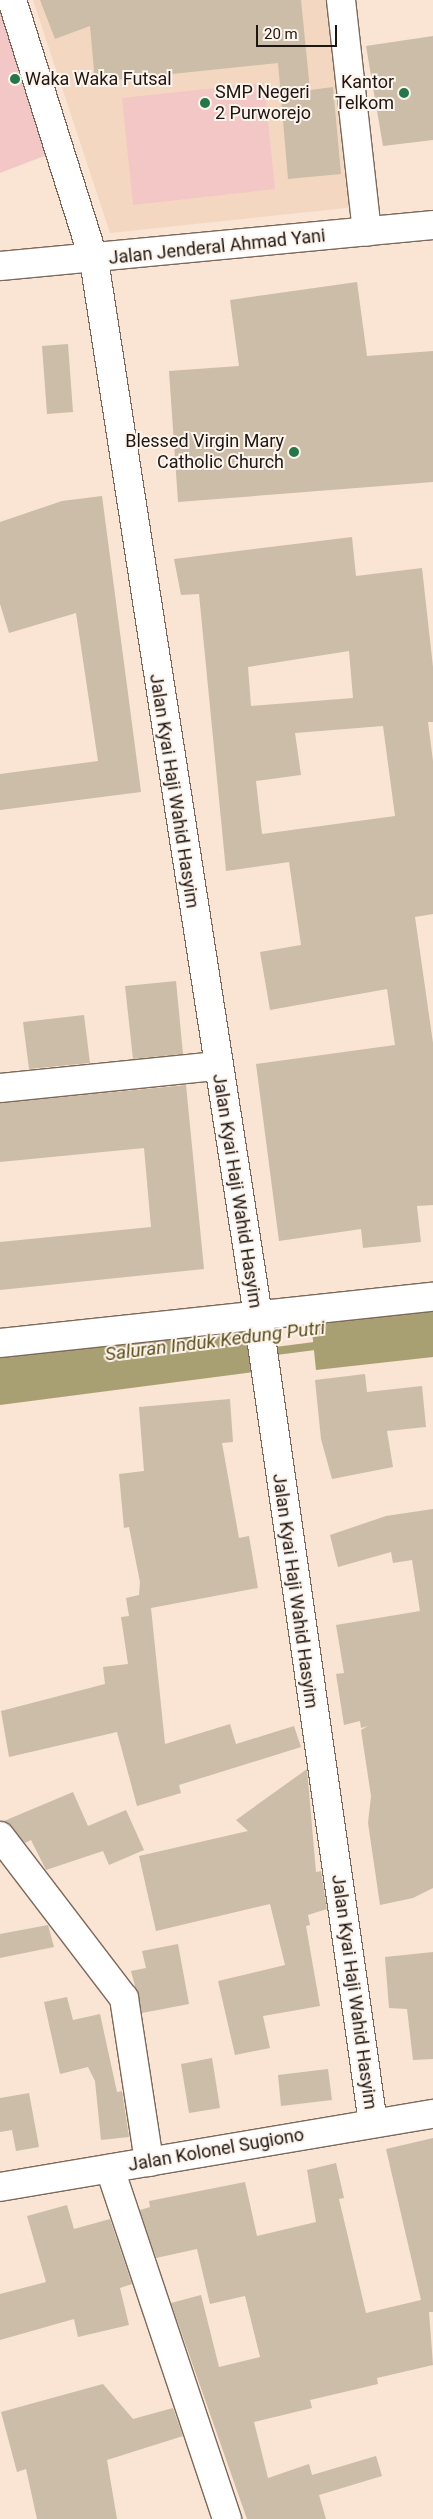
<!DOCTYPE html>
<html>
<head>
<meta charset="utf-8">
<style>
	body { margin:0 }
	#map { position:relative; width:433px; height:2519px; overflow:hidden; background:#fae4d3; font-family:Roboto,sans-serif }
	div>[style] { position:absolute }
	[style*='--x'] { left:calc(var(--x)*1px); top:calc(var(--y)*1px); width:calc(var(--w)*1px); rotate:calc(var(--a)*1deg) }
	.built>* { inset:0; background:#f3d7c1 }
	.green>* { inset:0; background:#f3c7c5 }
	.water>* { inset:0; background:#a89f72 }
	.stream>* { height:8px; margin:-4px; padding:0 4px; transform-origin:4px; border-radius:4px; background:#a89f72 }
	.building>* { inset:0; background:#cbbda7 }
	.roads { filter:drop-shadow(1px 0 #7c695b) drop-shadow(-1px 0 #7c695b) drop-shadow(0 1px #7c695b) drop-shadow(0 -1px #7c695b) }
	.minor>* { height:28px; margin:-14px; padding:0 14px; transform-origin:14px; border-radius:14px; background:#fff }
	.tertiary>* { height:28px; margin:-14px; padding:0 14px; transform-origin:14px; border-radius:14px; background:#fff }
	.secondary>* { height:28px; margin:-14px; padding:0 14px; transform-origin:14px; border-radius:14px; background:#fff }
	.dots>* { width:14px; height:14px; translate:-50% -50%; box-sizing:border-box; border:2px solid #fdf4ed; border-radius:50% }
	span { translate:-50% -50%; white-space:nowrap; text-align:center; line-height:1.15; -webkit-text-stroke:4px #fdf4ed; paint-order:stroke }
	.poi-label { font-size:18px; color:#1e1711 }
	.left { translate:0 -50%; text-align:left }
	.right { translate:-100% -50%; text-align:right }
	.street-label { font-size:18px; color:#1e1711 }
	.water-label { font-size:19px; color:#594e18; font-style:italic }
	.scale { position:absolute; left:256px; top:25px; width:81px; height:22px; box-sizing:border-box; border:2px solid #1e1711; border-top:0; padding-left:6px; font-size:15px; line-height:18px; white-space:nowrap; color:#1e1711; -webkit-text-stroke:4px #fdf4ed; paint-order:stroke }
</style>
</head>
<body>
<div id="map">
	<div class="built">
		<i style="clip-path:polygon(33px 0,330px 0,355px 207px,110px 233px)"></i>
	</div>
	<div class="green">
		<i style="clip-path:polygon(0 5px,52px 153px,0 173px)"></i>
		<i style="clip-path:polygon(264px 83px,275px 189px,133px 205px,122px 98px)"></i>
	</div>
	<div class="water">
		<i style="clip-path:polygon(433px 1308px,433px 1357px,316px 1370px,311px 1321px)"></i>
		<i style="clip-path:polygon(257px 1325px,262px 1371px,0 1405px,0 1357px)"></i>
	</div>
	<div class="stream">
		<i style="--x:268;--y:1352;--w:55;--a:-7.3"></i>
	</div>
	<div class="building">
		<i style="clip-path:polygon(40px 0,301px 0,310px 90px,333px 87px,341px 174px,288px 179px,278px 63px,95px 82px,90px 26px,55px 39px)"></i>
		<i style="clip-path:polygon(433px 36px,433px 140px,383px 146px,366px 46px)"></i>
		<i style="clip-path:polygon(357px 282px,367px 356px,433px 351px,433px 482px,178px 502px,169px 371px,239px 366px,230px 300px)"></i>
		<i style="clip-path:polygon(68px 344px,73px 412px,47px 414px,42px 346px)"></i>
		<i style="clip-path:polygon(102px 496px,141px 792px,0 810px,0 774px,98px 761px,76px 613px,9px 633px,0 604px,0 522px,62px 501px)"></i>
		<i style="clip-path:polygon(evenodd,352px 537px,356px 576px,422px 568px,433px 667px,433px 722px,428px 722px,433px 761px,433px 914px,415px 917px,433px 1043px,433px 1205px,417px 1206px,421px 1242px,363px 1248px,361px 1229px,279px 1241px,256px 1064px,395px 1045px,387px 989px,270px 1010px,260px 952px,301px 945px,289px 862px,226px 871px,199px 594px,181px 595px,174px 559px,352px 537px,349px 651px,353px 698px,251px 706px,248px 667px,349px 651px,352px 537px,383px 726px,395px 816px,262px 834px,256px 781px,301px 775px,295px 733px,383px 726px)"></i>
		<i style="clip-path:polygon(176px 981px,183px 1054px,133px 1059px,125px 986px)"></i>
		<i style="clip-path:polygon(84px 1015px,90px 1063px,29px 1069px,23px 1022px)"></i>
		<i style="clip-path:polygon(186px 1085px,204px 1269px,0 1290px,0 1242px,151px 1227px,144px 1148px,0 1162px,0 1103px)"></i>
		<i style="clip-path:polygon(365px 1374px,367px 1392px,422px 1386px,426px 1427px,387px 1431px,393px 1467px,332px 1479px,321px 1439px,315px 1380px)"></i>
		<i style="clip-path:polygon(230px 1399px,233px 1442px,222px 1443px,239px 1538px,249px 1536px,258px 1588px,151px 1608px,165px 1744px,230px 1724px,236px 1744px,294px 1726px,301px 1747px,179px 1785px,181px 1793px,137px 1806px,117px 1732px,9px 1757px,1px 1711px,105px 1684px,103px 1667px,128px 1664px,121px 1617px,129px 1616px,126px 1598px,139px 1595px,140px 1582px,129px 1527px,124px 1528px,119px 1474px,144px 1471px,139px 1407px)"></i>
		<i style="clip-path:polygon(433px 1509px,433px 1888px,413px 1898px,380px 1905px,368px 1823px,371px 1796px,361px 1730px,368px 1726px,361px 1728px,360px 1721px,344px 1725px,336px 1674px,344px 1673px,336px 1625px,420px 1611px,412px 1560px,393px 1563px,391px 1552px,338px 1567px,330px 1535px,386px 1516px)"></i>
		<i style="clip-path:polygon(307px 1769px,316px 1872px,321px 1871px,327px 1909px,308px 1915px,310px 1925px,306px 1926px,320px 2006px,263px 2016px,270px 2048px,235px 2055px,218px 1981px,285px 1965px,270px 1904px,156px 1931px,139px 1856px,248px 1831px,236px 1820px)"></i>
		<i style="clip-path:polygon(73px 1792px,88px 1826px,126px 1810px,144px 1850px,109px 1865px,103px 1851px,46px 1870px,31px 1840px,25px 1843px,4px 1821px)"></i>
		<i style="clip-path:polygon(48px 1925px,54px 1947px,0 1958px,0 1934px)"></i>
		<i style="clip-path:polygon(178px 1944px,189px 2004px,142px 2013px,131px 1971px,146px 1968px,142px 1951px)"></i>
		<i style="clip-path:polygon(433px 1952px,433px 2059px,413px 2060px,407px 2009px,389px 2008px,385px 1957px)"></i>
		<i style="clip-path:polygon(67px 1997px,73px 2020px,100px 2014px,117px 2092px,122px 2091px,129px 2137px,101px 2140px,95px 2081px,88px 2067px,60px 2074px,44px 2002px)"></i>
		<i style="clip-path:polygon(212px 2058px,220px 2108px,189px 2113px,181px 2064px)"></i>
		<i style="clip-path:polygon(328px 2069px,332px 2100px,281px 2106px,278px 2075px)"></i>
		<i style="clip-path:polygon(29px 2093px,39px 2147px,16px 2151px,12px 2130px,0 2132px,0 2098px)"></i>
		<i style="clip-path:polygon(433px 2138px,433px 2312px,429px 2312px,433px 2365px,377px 2378px,378px 2384px,310px 2400px,312px 2408px,254px 2422px,268px 2478px,309px 2464px,312px 2475px,376px 2456px,382px 2476px,319px 2495px,326px 2519px,247px 2519px,171px 2303px,201px 2295px,219px 2367px,260px 2357px,245px 2296px,210px 2304px,197px 2249px,156px 2258px,140px 2210px,150px 2207px,149px 2201px,245px 2182px,257px 2236px,316px 2222px,307px 2170px,336px 2163px,344px 2198px,339px 2199px,366px 2313px,421px 2300px,386px 2149px)"></i>
		<i style="clip-path:polygon(67px 2205px,74px 2229px,110px 2219px,132px 2284px,120px 2288px,129px 2325px,78px 2337px,74px 2319px,0 2340px,0 2294px,46px 2282px,27px 2216px)"></i>
		<i style="clip-path:polygon(103px 2384px,133px 2419px,173px 2408px,183px 2436px,107px 2460px,117px 2519px,37px 2519px,26px 2469px,17px 2472px,1px 2412px)"></i>
	</div>
	<div class="roads">
		<div class="minor">
			<i style="--x:12;--y:0;--w:273;--a:72.5"></i>
			<i style="--x:94;--y:260;--w:1069;--a:81.17"></i>
			<i style="--x:258;--y:1316;--w:815;--a:81.89"></i>
			<i style="--x:341;--y:0;--w:233;--a:83.6"></i>
			<i style="--x:0;--y:1088;--w:217;--a:-5.8"></i>
			<i style="--x:0;--y:1836;--w:204;--a:52.6"></i>
			<i style="--x:124;--y:1998;--w:166;--a:81.3"></i>
			<i style="--x:110;--y:2169;--w:369;--a:71.5"></i>
			<i style="--x:0;--y:2187;--w:439;--a:-9.6"></i>
		</div>
		<div class="tertiary">
			<i style="--x:0;--y:1343;--w:435;--a:-6.1"></i>
		</div>
		<div class="secondary">
			<i style="--x:0;--y:266;--w:435;--a:-5.4"></i>
		</div>
	</div>
	<div class="dots">
		<i style="left:15px;top:79px;background:#247749"></i>
		<i style="left:404px;top:93px;background:#247749"></i>
		<i style="left:205px;top:103px;background:#247749"></i>
		<i style="left:294px;top:452px;background:#247749"></i>
	</div>
	<div class="poi-label">
		<span class="left" style="left:25px;top:79px">Waka Waka Futsal</span>
		<span class="right" style="left:394px;top:93px">Kantor<br>Telkom</span>
		<span class="left" style="left:215px;top:103px">SMP Negeri<br>2 Purworejo</span>
		<span class="right" style="left:284px;top:452px">Blessed Virgin Mary<br>Catholic Church</span>
	</div>
	<div class="street-label">
		<span style="left:217px;top:247px;rotate:-6deg">Jalan Jenderal Ahmad Yani</span>
		<span style="left:174px;top:791px;rotate:81deg">Jalan Kyai Haji Wahid Hasyim</span>
		<span style="left:237px;top:1191px;rotate:81deg">Jalan Kyai Haji Wahid Hasyim</span>
		<span style="left:295px;top:1591px;rotate:82deg">Jalan Kyai Haji Wahid Hasyim</span>
		<span style="left:354px;top:1992px;rotate:82deg">Jalan Kyai Haji Wahid Hasyim</span>
		<span style="left:216px;top:2150px;rotate:-10deg">Jalan Kolonel Sugiono</span>
	</div>
	<div class="water-label">
		<span style="left:215px;top:1341px;rotate:-7deg">Saluran Induk Kedung Putri</span>
	</div>
	<div class="scale">20 m</div>
</div>
</body>
</html>
